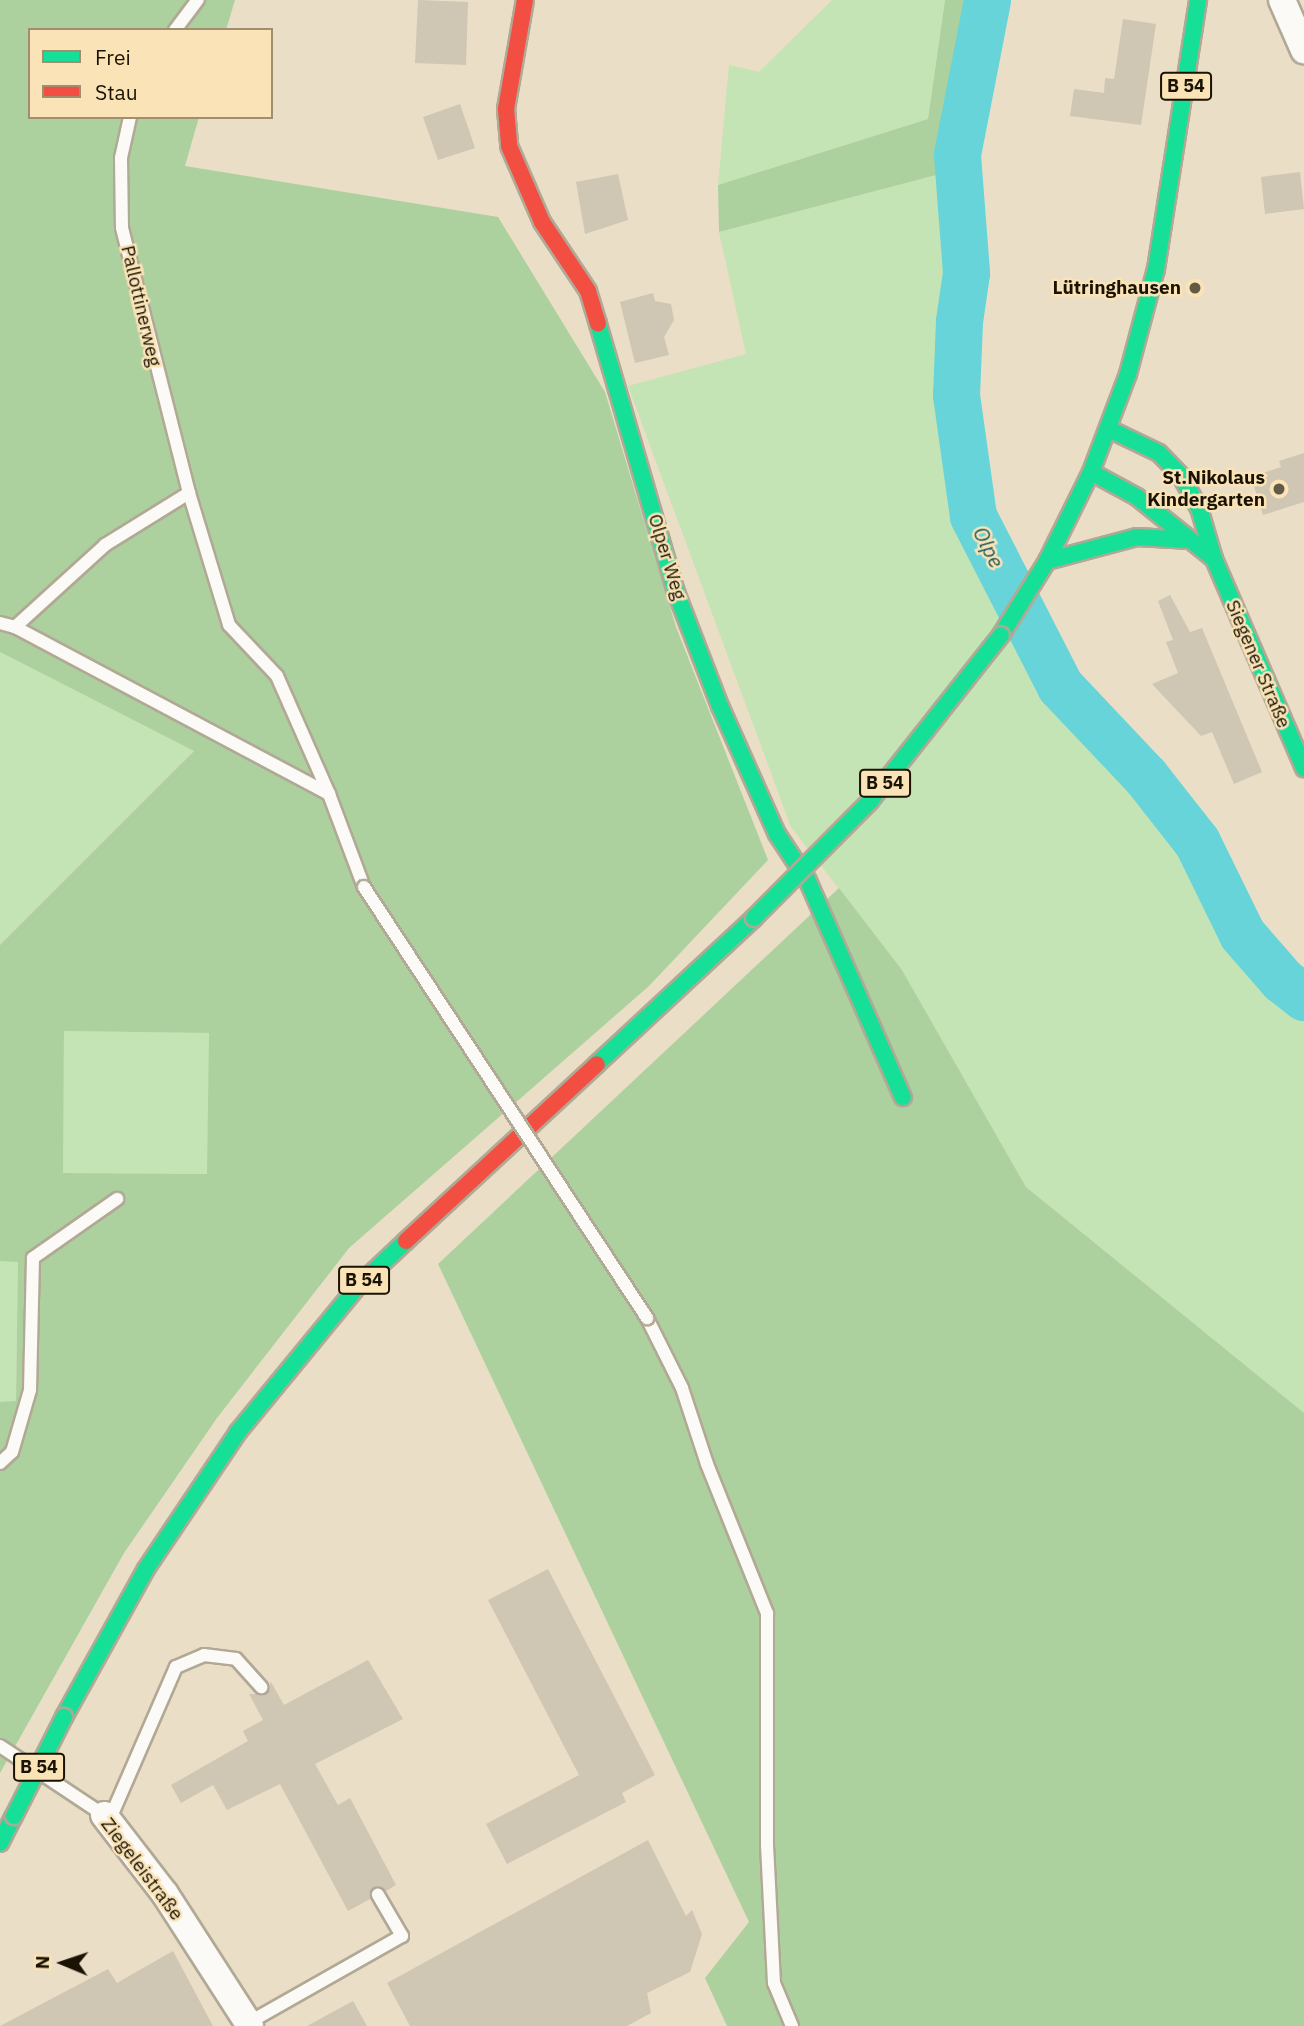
<!DOCTYPE html>
<html>
<head>
<meta charset="utf-8">
<style>
	body { margin:0 }
	#map { position:relative; width:1304px; height:2026px; overflow:hidden; background:#eadec6; font-family:"IBM Plex Sans",sans-serif }
	div>[style] { position:absolute }
	[style*='--x'] { left:calc(var(--x)*1px); top:calc(var(--y)*1px); width:calc(var(--w)*1px); rotate:calc(var(--a)*1deg) }
	.green>* { inset:0; background:#c4e4b5 }
	.forest>* { inset:0; background:#add19e }
	.river>* { height:47px; margin:-23.5px; padding:0 23.5px; transform-origin:23.5px; border-radius:23.5px; background:#66d4d8 }
	.building>* { inset:0; background:#cfc6b3 }
	.roads { filter:drop-shadow(2px 0 #b1a895) drop-shadow(-2px 0 #b1a895) drop-shadow(0 2px #b1a895) drop-shadow(0 -2px #b1a895) }
	.lane>* { height:12px; margin:-6px; padding:0 6px; transform-origin:6px; border-radius:6px; background:#fcfaf6 }
	.street>* { height:26px; margin:-13px; padding:0 13px; transform-origin:13px; border-radius:13px; background:#fcfaf6 }
	.fast>* { height:16px; margin:-8px; padding:0 8px; transform-origin:8px; border-radius:8px; background:#16e098 }
	.jam>* { height:16px; margin:-8px; padding:0 8px; transform-origin:8px; border-radius:8px; background:#f24e42 }
	.bridges { filter:drop-shadow(2px 0 #b1a895) drop-shadow(-2px 0 #b1a895) drop-shadow(0 2px #b1a895) drop-shadow(0 -2px #b1a895) }
	.lane-bridge>* { height:12px; margin:-6px; padding:0 6px; transform-origin:6px; border-radius:6px; background:#fcfaf6 }
	.fast-bridge>* { height:16px; margin:-8px; padding:0 8px; transform-origin:8px; border-radius:8px; background:#16e098 }
	.dots>* { width:19px; height:19px; translate:-50% -50%; box-sizing:border-box; border:4px solid #f9e3b7; border-radius:50% }
	span { translate:-50% -50%; white-space:nowrap; text-align:center; line-height:1.15; -webkit-text-stroke:5px #f9e3b7; paint-order:stroke }
	.shield-label span { padding:2px 5px; background:#f9e3b7; border:2px solid; border-radius:5px; -webkit-text-stroke-width:0 }
	.shield-label { font-size:18px; color:#1a1203; font-weight:700 }
	.poi-label { font-size:19px; color:#1a1203; font-weight:700 }
	.right { translate:-100% -50%; text-align:right }
	.street-label { font-size:19px; color:#1a1203 }
	.water-label { font-size:21px; color:#1b5960; font-style:italic }
	.legend { position:absolute; left:28px; top:28px; width:245px; height:91px; box-sizing:border-box; background:#f9e3b7; border:2px solid #a08f6f; margin:0; padding:9px 12px; list-style:none; font-size:21px; color:#1a1203 }
	.legend li { display:flex; align-items:center; gap:14px; height:35px }
	.legend b { width:35px; border:2px solid #a08f6f }
	.north { position:absolute; left:28px; top:1928px; width:70px; height:70px; -webkit-text-stroke:5px #f9e3b7; paint-order:stroke; rotate:272deg; font-size:19px; font-weight:700; line-height:28px; text-align:center; color:#1a1203 }
	.north::after { content:''; display:block; margin:auto; width:24px; height:32px; background:#1a1203; clip-path:polygon(50% 0,100% 100%,50% 72%,0 100%) }
</style>
</head>
<body>
<div id="map">
	<div class="green">
		<i style="clip-path:polygon(832px 0,945px 0,928px 119px,718px 185px,729px 65px,759px 72px)"></i>
		<i style="clip-path:polygon(944px 173px,957px 268px,942px 392px,962px 517px,1051px 691px,1139px 785px,1180px 839px,1230px 932px,1261px 978px,1304px 1010px,1304px 1413px,1026px 1187px,902px 970px,791px 827px,628px 386px,746px 354px,719px 232px)"></i>
		<i style="clip-path:polygon(0 652px,194px 751px,0 945px)"></i>
		<i style="clip-path:polygon(64px 1031px,210px 1033px,208px 1174px,62px 1173px)"></i>
		<i style="clip-path:polygon(0 1261px,18px 1261px,16px 1402px,0 1402px)"></i>
	</div>
	<div class="forest">
		<i style="clip-path:polygon(evenodd,0 0,235px 0,226px 30px,30px 30px,30px 117px,199px 117px,185px 166px,498px 217px,605px 392px,676px 627px,768px 860px,649px 986px,349px 1248px,217px 1418px,124px 1553px,0 1773px,0 1402px,16px 1401px,18px 1262px,0 1261px,0 945px,194px 751px,0 652px,0 0,64px 1031px,209px 1033px,207px 1174px,63px 1173px,64px 1031px)"></i>
		<i style="clip-path:polygon(945px 0,976px 0,944px 173px,719px 232px,718px 185px,928px 119px)"></i>
		<i style="clip-path:polygon(839px 888px,902px 970px,1026px 1187px,1304px 1413px,1304px 2026px,727px 2026px,705px 1978px,749px 1922px,438px 1264px)"></i>
	</div>
	<div class="river">
		<i style="--x:987;--y:0;--w:158;--a:101"></i>
		<i style="--x:957;--y:155;--w:118;--a:85.6"></i>
		<i style="--x:966;--y:273;--w:49;--a:98.3"></i>
		<i style="--x:959;--y:321;--w:74;--a:92.3"></i>
		<i style="--x:956;--y:395;--w:122;--a:82"></i>
		<i style="--x:973;--y:516;--w:191;--a:62.9"></i>
		<i style="--x:1060;--y:686;--w:125;--a:46.6"></i>
		<i style="--x:1146;--y:777;--w:83;--a:51.9"></i>
		<i style="--x:1197;--y:842;--w:102;--a:63.9"></i>
		<i style="--x:1242;--y:934;--w:61;--a:49"></i>
		<i style="--x:1282;--y:980;--w:28;--a:38"></i>
	</div>
	<div class="building">
		<i style="clip-path:polygon(418px 0,468px 2px,466px 65px,415px 63px)"></i>
		<i style="clip-path:polygon(1123px 19px,1156px 24px,1141px 125px,1070px 116px,1074px 89px,1104px 93px,1105px 78px,1114px 79px)"></i>
		<i style="clip-path:polygon(460px 104px,475px 148px,438px 160px,423px 117px)"></i>
		<i style="clip-path:polygon(1300px 172px,1304px 209px,1265px 214px,1261px 177px)"></i>
		<i style="clip-path:polygon(618px 174px,628px 220px,585px 234px,576px 182px)"></i>
		<i style="clip-path:polygon(653px 293px,655px 301px,671px 304px,674px 320px,664px 337px,669px 355px,635px 363px,620px 302px)"></i>
		<i style="clip-path:polygon(1304px 453px,1304px 502px,1263px 515px,1251px 477px,1281px 467px,1279px 461px)"></i>
		<i style="clip-path:polygon(1170px 595px,1190px 632px,1202px 628px,1262px 772px,1234px 784px,1212px 732px,1201px 736px,1152px 684px,1178px 673px,1166px 642px,1173px 640px,1158px 601px)"></i>
		<i style="clip-path:polygon(548px 1569px,655px 1775px,622px 1793px,626px 1802px,507px 1864px,486px 1824px,579px 1775px,488px 1600px)"></i>
		<i style="clip-path:polygon(368px 1660px,403px 1719px,315px 1764px,338px 1805px,350px 1798px,396px 1885px,386px 1891px,374px 1887px,370px 1899px,348px 1911px,280px 1784px,227px 1810px,213px 1785px,181px 1803px,171px 1785px,248px 1741px,243px 1731px,263px 1720px,249px 1694px,266px 1694px,271px 1682px,284px 1705px)"></i>
		<i style="clip-path:polygon(648px 1840px,686px 1916px,692px 1910px,702px 1934px,690px 1972px,647px 1993px,651px 2013px,627px 2026px,410px 2026px,387px 1983px)"></i>
		<i style="clip-path:polygon(173px 1951px,213px 2026px,0 2026px,108px 1969px,117px 1983px)"></i>
		<i style="clip-path:polygon(353px 2001px,367px 2026px,307px 2026px)"></i>
	</div>
	<div class="roads">
		<div class="lane">
			<i style="--x:175;--y:30;--w:38;--a:-53"></i>
			<i style="--x:130;--y:117;--w:42;--a:102.4"></i>
			<i style="--x:121;--y:158;--w:70;--a:89.2"></i>
			<i style="--x:122;--y:228;--w:273;--a:75.8"></i>
			<i style="--x:189;--y:493;--w:138;--a:73.1"></i>
			<i style="--x:229;--y:625;--w:70;--a:46.7"></i>
			<i style="--x:277;--y:676;--w:129;--a:66.2"></i>
			<i style="--x:0;--y:623;--w:16;--a:15"></i>
			<i style="--x:15;--y:627;--w:356;--a:28"></i>
			<i style="--x:329;--y:794;--w:99;--a:69.4"></i>
			<i style="--x:15;--y:627;--w:122;--a:-42.3"></i>
			<i style="--x:105;--y:545;--w:99;--a:-31.8"></i>
			<i style="--x:647;--y:1318;--w:78;--a:63.4"></i>
			<i style="--x:682;--y:1388;--w:80;--a:71.8"></i>
			<i style="--x:707;--y:1464;--w:161;--a:68.1"></i>
			<i style="--x:767;--y:1613;--w:232;--a:90"></i>
			<i style="--x:767;--y:1845;--w:138;--a:87.1"></i>
			<i style="--x:774;--y:1983;--w:47;--a:67.3"></i>
			<i style="--x:0;--y:1463;--w:16;--a:-43"></i>
			<i style="--x:12;--y:1452;--w:65;--a:-73.8"></i>
			<i style="--x:30;--y:1390;--w:132;--a:-88.7"></i>
			<i style="--x:33;--y:1258;--w:103;--a:-35.1"></i>
			<i style="--x:0;--y:1746;--w:125;--a:33.6"></i>
			<i style="--x:109;--y:1821;--w:168;--a:-66.5"></i>
			<i style="--x:176;--y:1667;--w:30;--a:-23"></i>
			<i style="--x:204;--y:1655;--w:32;--a:7"></i>
			<i style="--x:236;--y:1659;--w:38;--a:48"></i>
			<i style="--x:248;--y:2023;--w:177;--a:-29.5"></i>
			<i style="--x:402;--y:1936;--w:48;--a:-120.3"></i>
		</div>
		<div class="street">
			<i style="--x:1282;--y:0;--w:55;--a:66.3"></i>
			<i style="--x:104;--y:1815;--w:100;--a:52.3"></i>
			<i style="--x:165;--y:1894;--w:157;--a:57.2"></i>
		</div>
		<div class="fast">
			<i style="--x:598;--y:324;--w:279;--a:73.8"></i>
			<i style="--x:676;--y:592;--w:122;--a:68.9"></i>
			<i style="--x:720;--y:706;--w:140;--a:66"></i>
			<i style="--x:777;--y:834;--w:56;--a:56.6"></i>
			<i style="--x:808;--y:881;--w:236;--a:66.3"></i>
			<i style="--x:1109;--y:429;--w:55;--a:25.6"></i>
			<i style="--x:1159;--y:453;--w:32;--a:46"></i>
			<i style="--x:1181;--y:476;--w:37;--a:61"></i>
			<i style="--x:1199;--y:508;--w:53;--a:73.6"></i>
			<i style="--x:1214;--y:559;--w:228;--a:66.7"></i>
			<i style="--x:1091;--y:472;--w:52;--a:28.5"></i>
			<i style="--x:1137;--y:497;--w:99;--a:38.8"></i>
			<i style="--x:1047;--y:561;--w:93;--a:-14.9"></i>
			<i style="--x:1137;--y:537;--w:53;--a:3.2"></i>
			<i style="--x:1001;--y:635;--w:87;--a:-58.1"></i>
			<i style="--x:1047;--y:561;--w:99;--a:-63.7"></i>
			<i style="--x:1091;--y:472;--w:105;--a:-69.3"></i>
			<i style="--x:1128;--y:374;--w:109;--a:-75.1"></i>
			<i style="--x:1156;--y:269;--w:272;--a:-81.1"></i>
			<i style="--x:597;--y:1064;--w:214;--a:-42.9"></i>
			<i style="--x:64;--y:1717;--w:169;--a:-61"></i>
			<i style="--x:146;--y:1569;--w:165;--a:-56.1"></i>
			<i style="--x:238;--y:1432;--w:188;--a:-50.6"></i>
			<i style="--x:357;--y:1287;--w:67;--a:-43.2"></i>
			<i style="--x:0;--y:1843;--w:30;--a:-63"></i>
		</div>
		<div class="jam">
			<i style="--x:525;--y:0;--w:111;--a:99.9"></i>
			<i style="--x:506;--y:109;--w:37;--a:85"></i>
			<i style="--x:509;--y:146;--w:83;--a:66.5"></i>
			<i style="--x:542;--y:222;--w:83;--a:56.3"></i>
			<i style="--x:588;--y:291;--w:34;--a:73"></i>
			<i style="--x:406;--y:1241;--w:260;--a:-42.8"></i>
		</div>
	</div>
	<div class="bridges">
		<div class="lane-bridge">
			<i style="--x:364;--y:887;--w:516;--a:56.71"></i>
		</div>
		<div class="fast-bridge">
			<i style="--x:754;--y:918;--w:165;--a:-45.2"></i>
			<i style="--x:870;--y:801;--w:211;--a:-51.7"></i>
			<i style="--x:14;--y:1816;--w:111;--a:-63.2"></i>
		</div>
	</div>
	<div class="dots">
		<i style="left:1195px;top:288px;background:#635947"></i>
		<i style="left:1279px;top:489px;background:#635947"></i>
	</div>
	<div class="shield-label">
		<span style="left:1186px;top:86px">B 54</span>
		<span style="left:885px;top:783px">B 54</span>
		<span style="left:364px;top:1280px">B 54</span>
		<span style="left:39px;top:1767px">B 54</span>
	</div>
	<div class="poi-label">
		<span class="right" style="left:1181px;top:288px">Lütringhausen</span>
		<span class="right" style="left:1265px;top:489px">St.Nikolaus<br>Kindergarten</span>
	</div>
	<div class="street-label">
		<span style="left:141px;top:306px;rotate:77deg">Pallottinerweg</span>
		<span style="left:667px;top:557px;rotate:73deg">Olper Weg</span>
		<span style="left:1258px;top:664px;rotate:67deg">Siegener Straße</span>
		<span style="left:142px;top:1869px;rotate:53deg">Ziegeleistraße</span>
	</div>
	<div class="water-label">
		<span style="left:989px;top:547px;rotate:63deg">Olpe</span>
	</div>
	<ul class="legend">
	<li><b style="height:9px;background:#16e098"></b>Frei</li>
	<li><b style="height:9px;background:#f24e42"></b>Stau</li>
	</ul>
	<div class="north">N</div>
</div>
</body>
</html>
